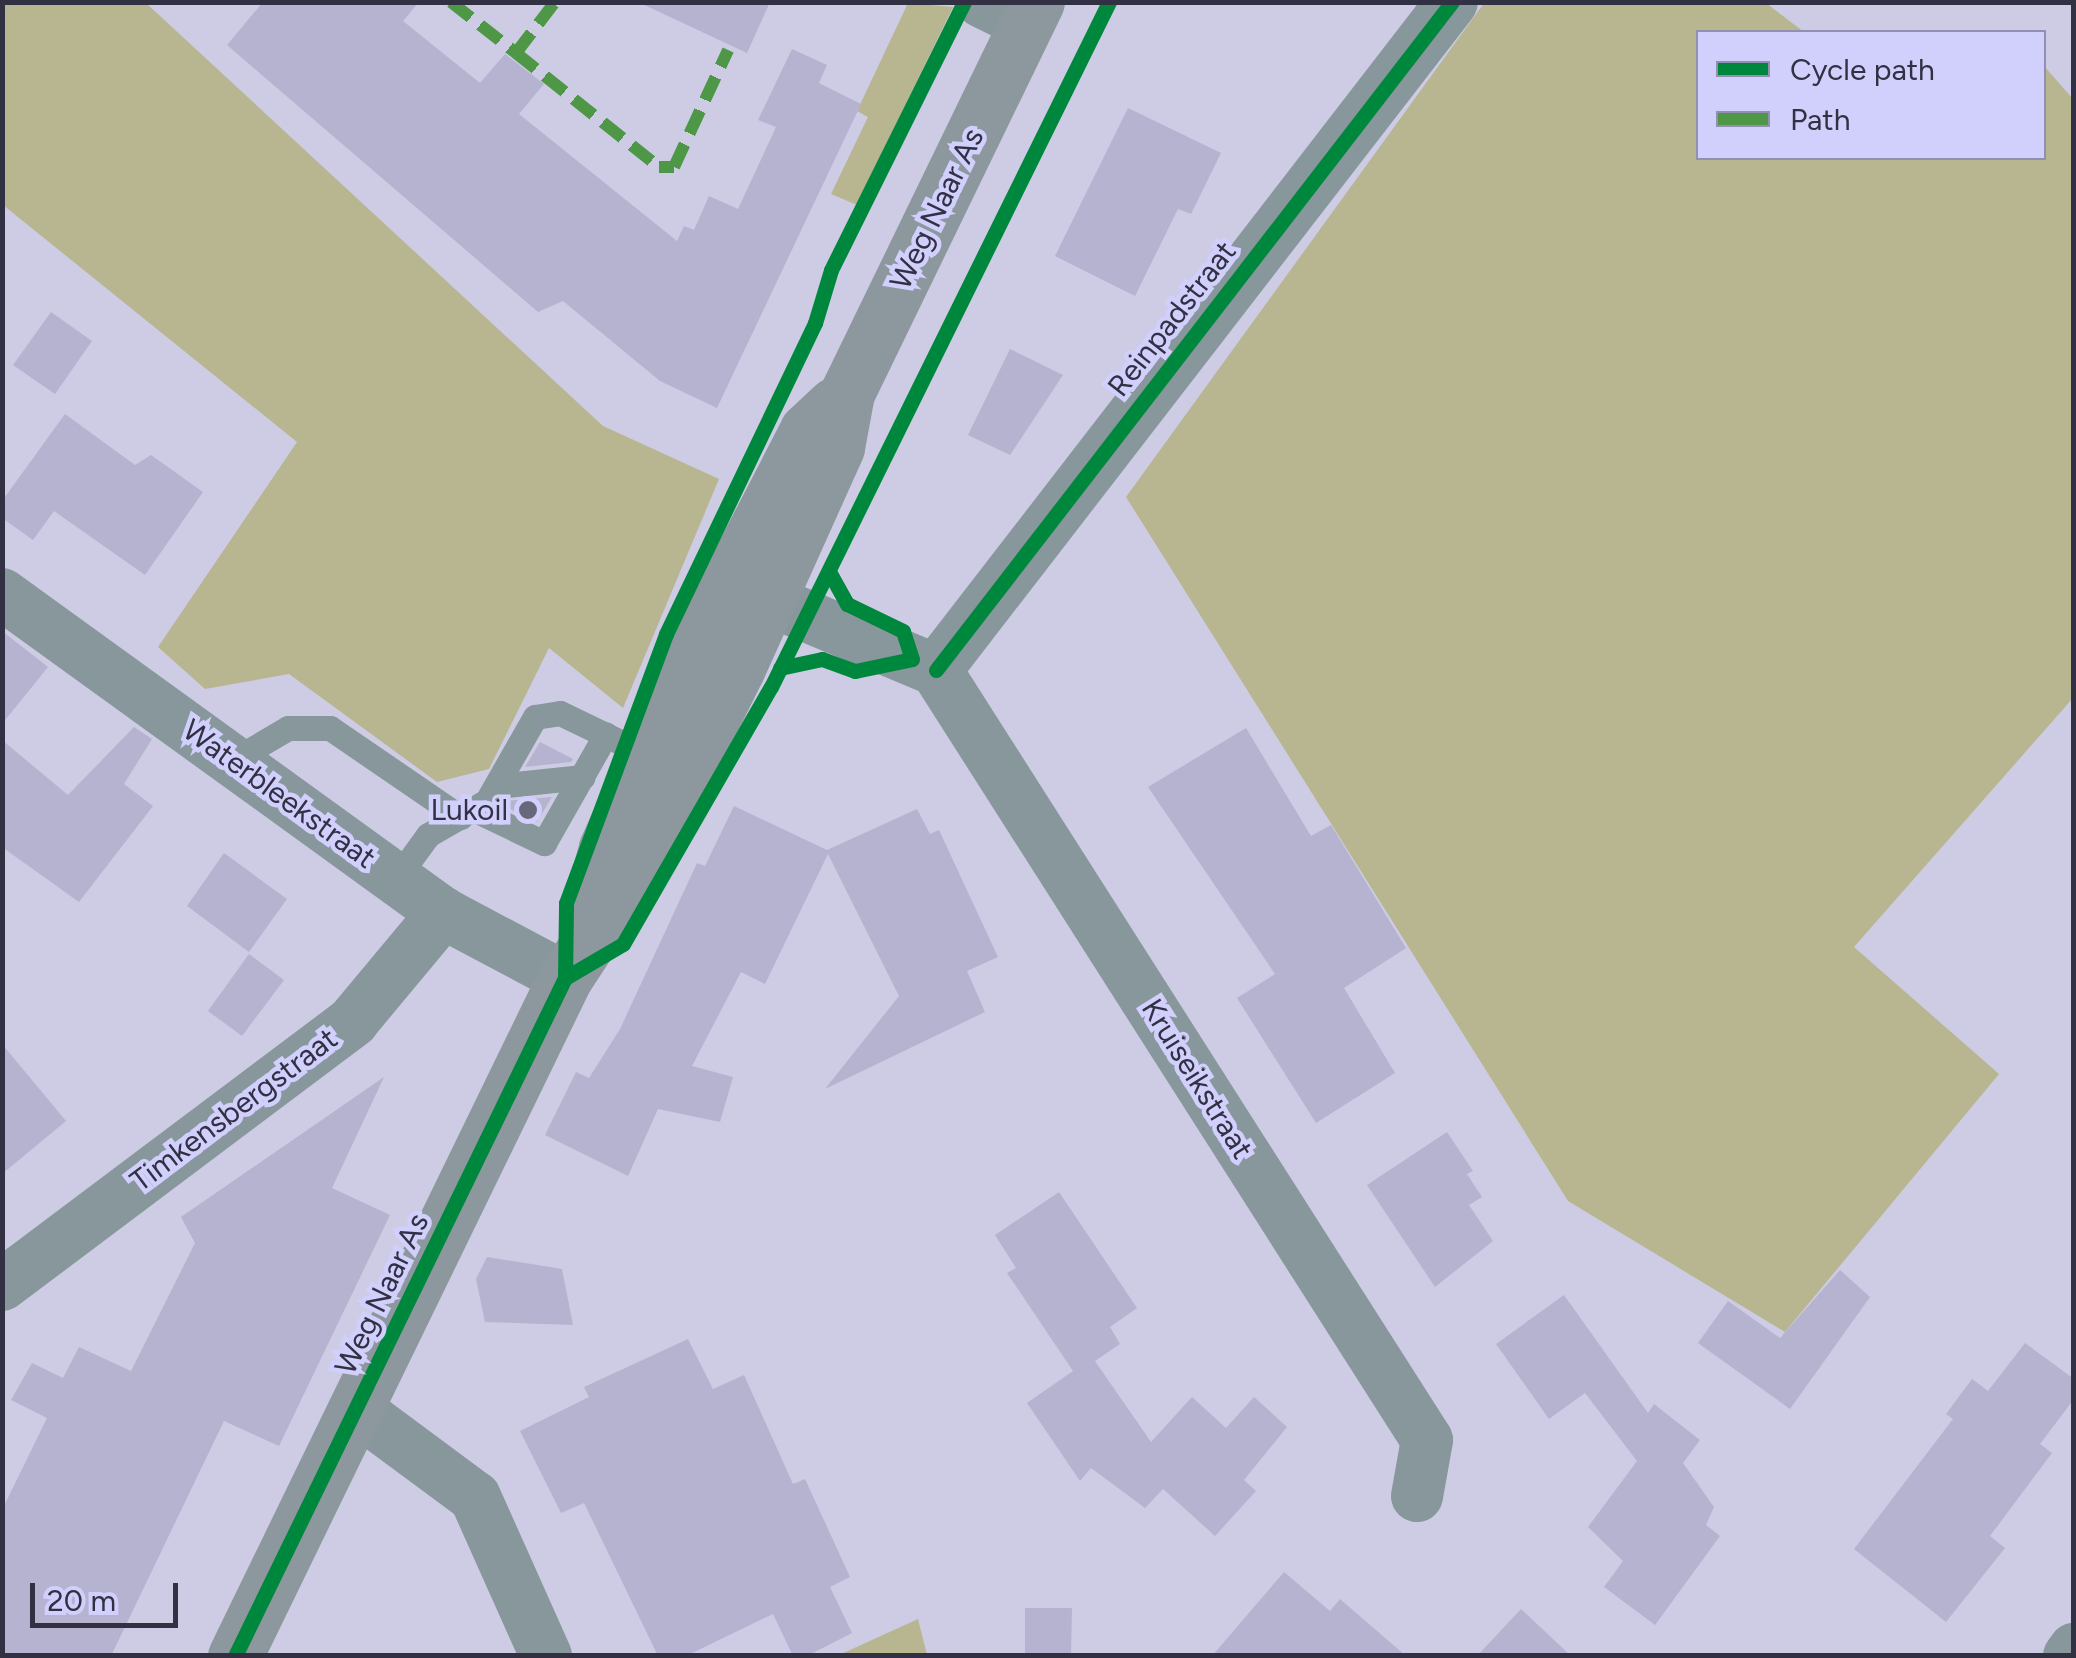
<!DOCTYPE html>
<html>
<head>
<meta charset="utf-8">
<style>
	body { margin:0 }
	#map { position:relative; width:2076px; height:1658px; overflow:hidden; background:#cdcce4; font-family:Figtree,sans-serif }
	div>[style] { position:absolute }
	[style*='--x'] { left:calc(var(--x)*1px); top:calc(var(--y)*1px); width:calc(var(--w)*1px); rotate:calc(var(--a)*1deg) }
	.green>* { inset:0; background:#b8b690 }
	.building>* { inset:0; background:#b5b3cf }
	.lane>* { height:25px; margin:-12.5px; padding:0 12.5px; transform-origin:12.5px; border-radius:12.5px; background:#87979b }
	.street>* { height:52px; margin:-26px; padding:0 26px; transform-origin:26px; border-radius:26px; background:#87979b }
	.secondary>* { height:55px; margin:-27.5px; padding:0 27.5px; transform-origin:27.5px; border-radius:27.5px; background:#8c989e }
	.quiet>* { height:12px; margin-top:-6px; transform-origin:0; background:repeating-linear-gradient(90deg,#4e9746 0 25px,transparent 0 37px) }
	.cycleway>* { height:15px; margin:-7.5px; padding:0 7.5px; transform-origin:7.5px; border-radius:7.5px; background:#00873e }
	.dots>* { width:28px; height:28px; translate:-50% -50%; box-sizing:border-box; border:5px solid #d1cffc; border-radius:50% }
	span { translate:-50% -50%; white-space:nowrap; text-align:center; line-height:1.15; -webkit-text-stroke:9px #d1cffc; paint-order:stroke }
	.street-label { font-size:30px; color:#323143 }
	.poi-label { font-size:30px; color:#323143 }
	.right { translate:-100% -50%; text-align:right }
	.frame { position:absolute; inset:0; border:5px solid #323143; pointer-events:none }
	.legend { position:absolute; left:1696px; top:30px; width:350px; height:130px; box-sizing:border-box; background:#d1cffc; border:2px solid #9190b2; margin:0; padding:12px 18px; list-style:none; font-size:30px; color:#323143 }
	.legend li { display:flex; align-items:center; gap:20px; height:50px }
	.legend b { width:50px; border:2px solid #9190b2 }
	.scale { position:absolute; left:30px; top:1583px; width:148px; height:45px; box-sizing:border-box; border:5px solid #323143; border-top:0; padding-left:12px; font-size:30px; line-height:35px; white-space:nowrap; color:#323143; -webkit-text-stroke:8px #d1cffc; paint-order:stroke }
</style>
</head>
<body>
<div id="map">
	<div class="green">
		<i style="clip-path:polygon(2px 3px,146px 3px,603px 426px,719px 479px,623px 708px,549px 648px,489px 769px,437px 782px,289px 674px,205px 689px,158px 647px,297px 442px,3px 205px)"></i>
		<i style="clip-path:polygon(908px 3px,953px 7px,857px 205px,831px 194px,868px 117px,857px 111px)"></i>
		<i style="clip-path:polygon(1484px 3px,1766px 3px,1804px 32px,1698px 32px,1698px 158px,2044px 158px,2044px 66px,2073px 99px,2073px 698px,1854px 947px,1999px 1074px,1785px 1332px,1568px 1201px,1126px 497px)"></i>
		<i style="clip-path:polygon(918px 1619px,927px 1655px,839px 1655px)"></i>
	</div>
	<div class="building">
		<i style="clip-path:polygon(263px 2px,419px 2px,403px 21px,480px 83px,505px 54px,544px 84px,519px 114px,677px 241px,684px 226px,694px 230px,709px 196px,738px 209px,776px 127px,758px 120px,792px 49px,827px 65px,819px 83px,861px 104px,717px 408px,660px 381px,563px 301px,538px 312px,227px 45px)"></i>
		<i style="clip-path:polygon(638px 2px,770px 2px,747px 53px)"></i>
		<i style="clip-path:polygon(1128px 108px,1221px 153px,1191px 214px,1178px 209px,1135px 296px,1055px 256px)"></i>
		<i style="clip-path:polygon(51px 312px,92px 341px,55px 394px,13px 365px)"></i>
		<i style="clip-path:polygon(1010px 349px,1063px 375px,1010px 455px,968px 435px)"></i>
		<i style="clip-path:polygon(65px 414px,135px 465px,151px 455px,203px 492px,145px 575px,54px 511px,33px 540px,2px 518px,2px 501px)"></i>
		<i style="clip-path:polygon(2px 631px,48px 667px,2px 724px)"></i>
		<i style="clip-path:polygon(134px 727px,152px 739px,124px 784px,153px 806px,79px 902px,2px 847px,2px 740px,68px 795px)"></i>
		<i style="clip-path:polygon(1246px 728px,1311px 836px,1331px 825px,1406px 948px,1344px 988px,1395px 1073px,1316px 1123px,1237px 998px,1275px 974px,1148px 787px)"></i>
		<i style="clip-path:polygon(540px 742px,573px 759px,571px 762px,525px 767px)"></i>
		<i style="clip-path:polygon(552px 797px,537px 822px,504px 806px,506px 801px)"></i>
		<i style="clip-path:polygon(734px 806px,827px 850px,917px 809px,930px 834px,939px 830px,998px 957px,967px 971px,985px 1012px,825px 1089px,899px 996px,828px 854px,765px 984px,741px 972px,692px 1066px,733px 1077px,720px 1122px,658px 1109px,628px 1176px,545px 1135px,576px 1072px,589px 1078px,620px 1029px,697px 863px,705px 866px)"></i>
		<i style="clip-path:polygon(224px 853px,287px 899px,249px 952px,187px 906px)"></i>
		<i style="clip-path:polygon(249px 954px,284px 980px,242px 1036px,208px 1011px)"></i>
		<i style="clip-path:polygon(2px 1044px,66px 1121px,2px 1174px)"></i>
		<i style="clip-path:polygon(384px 1077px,332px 1188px,390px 1215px,279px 1446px,224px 1421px,111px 1656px,2px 1656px,2px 1510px,47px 1418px,11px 1400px,32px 1363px,63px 1378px,79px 1347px,131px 1371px,195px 1243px,181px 1217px)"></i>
		<i style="clip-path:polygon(1447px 1132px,1473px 1171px,1467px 1174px,1482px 1197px,1469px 1205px,1493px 1241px,1435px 1287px,1367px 1185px)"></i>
		<i style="clip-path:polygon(1059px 1192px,1137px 1308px,1110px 1327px,1120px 1344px,1095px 1361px,1151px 1442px,1192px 1397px,1226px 1428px,1254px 1397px,1287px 1427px,1244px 1480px,1256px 1491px,1215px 1536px,1163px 1489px,1145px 1508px,1091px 1468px,1080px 1481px,1027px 1403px,1073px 1371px,1007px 1273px,1016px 1268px,995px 1235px)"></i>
		<i style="clip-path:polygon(487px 1257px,562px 1269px,573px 1325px,485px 1322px,476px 1279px)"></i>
		<i style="clip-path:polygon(1840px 1270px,1870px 1297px,1790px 1409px,1698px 1343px,1728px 1301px,1780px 1338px)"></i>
		<i style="clip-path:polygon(1564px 1295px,1648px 1413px,1654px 1404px,1700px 1440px,1683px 1463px,1714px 1507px,1706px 1525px,1720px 1536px,1655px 1625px,1604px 1587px,1623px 1561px,1588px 1527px,1637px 1461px,1585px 1393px,1549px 1419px,1496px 1344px)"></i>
		<i style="clip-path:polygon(688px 1339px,713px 1389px,744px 1375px,793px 1484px,805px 1479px,850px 1577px,830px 1587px,852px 1633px,807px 1656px,793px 1656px,773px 1614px,686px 1656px,658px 1656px,584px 1503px,561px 1513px,520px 1431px,589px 1397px,584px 1387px)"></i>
		<i style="clip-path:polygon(2025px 1343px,2074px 1379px,2074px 1399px,2040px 1444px,2052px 1453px,1990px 1536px,2005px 1548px,1946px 1622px,1854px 1549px,1953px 1419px,1946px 1414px,1972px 1379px,1988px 1391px)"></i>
		<i style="clip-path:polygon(1284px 1572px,1330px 1611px,1340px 1599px,1406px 1656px,1212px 1656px)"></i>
		<i style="clip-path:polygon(1025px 1608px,1072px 1608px,1071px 1656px,1025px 1656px)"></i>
		<i style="clip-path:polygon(1521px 1609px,1571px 1656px,1477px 1656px)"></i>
	</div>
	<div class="lane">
		<i style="--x:232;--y:761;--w:65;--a:-30.5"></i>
		<i style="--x:288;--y:728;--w:42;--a:0"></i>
		<i style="--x:330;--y:728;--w:158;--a:34.4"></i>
		<i style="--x:496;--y:786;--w:87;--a:-5.9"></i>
		<i style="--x:473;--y:809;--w:79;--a:25.6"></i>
		<i style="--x:544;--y:843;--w:125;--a:-60.4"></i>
		<i style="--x:396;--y:879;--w:54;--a:-54"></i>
		<i style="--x:428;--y:835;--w:68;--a:-30"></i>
		<i style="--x:487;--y:801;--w:97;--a:-60.3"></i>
		<i style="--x:535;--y:717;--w:25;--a:-9"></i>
		<i style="--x:560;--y:713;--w:99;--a:25.8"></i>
	</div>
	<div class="street">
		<i style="--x:982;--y:2;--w:50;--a:26.1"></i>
		<i style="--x:730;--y:584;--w:223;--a:22.7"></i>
		<i style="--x:2;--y:594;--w:544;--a:35.88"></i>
		<i style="--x:443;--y:913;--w:138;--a:28"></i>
		<i style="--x:936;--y:670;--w:913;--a:57.48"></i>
		<i style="--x:1427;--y:1440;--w:57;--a:100.1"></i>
		<i style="--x:936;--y:670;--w:844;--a:-52.32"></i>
		<i style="--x:2;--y:1285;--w:439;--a:-36.9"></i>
		<i style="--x:353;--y:1021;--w:141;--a:-50.2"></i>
		<i style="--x:356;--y:1409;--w:148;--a:36.5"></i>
		<i style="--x:475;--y:1497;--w:174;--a:65.9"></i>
		<i style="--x:2069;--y:1656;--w:9;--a:-54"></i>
	</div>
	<div class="secondary">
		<i style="--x:591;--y:904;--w:58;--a:-75"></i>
		<i style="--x:606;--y:848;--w:212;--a:-66.3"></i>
		<i style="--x:691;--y:654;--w:252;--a:-62.6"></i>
		<i style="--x:807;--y:430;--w:37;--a:-43"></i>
		<i style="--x:235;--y:1656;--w:754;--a:-64.05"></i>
		<i style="--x:565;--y:978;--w:140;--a:-56.7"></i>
		<i style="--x:642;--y:861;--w:213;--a:-63.6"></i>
		<i style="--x:737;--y:670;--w:244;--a:-65.8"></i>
		<i style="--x:837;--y:447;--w:55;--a:-79.5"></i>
		<i style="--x:847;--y:393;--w:435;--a:-64.1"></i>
	</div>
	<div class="quiet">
		<i style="--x:451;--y:2;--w:83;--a:38.1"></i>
		<i style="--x:516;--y:53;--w:64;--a:-52.6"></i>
		<i style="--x:516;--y:53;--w:183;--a:38.6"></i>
		<i style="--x:659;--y:167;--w:15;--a:0"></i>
		<i style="--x:674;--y:167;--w:129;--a:-65.2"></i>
	</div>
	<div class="cycleway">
		<i style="--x:780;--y:668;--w:43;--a:-12.1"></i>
		<i style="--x:822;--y:659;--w:35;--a:20"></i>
		<i style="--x:855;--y:671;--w:58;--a:-11.9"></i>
		<i style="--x:912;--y:659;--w:29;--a:-108"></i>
		<i style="--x:903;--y:631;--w:62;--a:-154.3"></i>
		<i style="--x:847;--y:604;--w:37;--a:-119"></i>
		<i style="--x:936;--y:670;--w:844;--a:-52.32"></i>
		<i style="--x:565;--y:978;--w:67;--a:-30.4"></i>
		<i style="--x:623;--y:944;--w:297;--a:-60.1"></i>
		<i style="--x:771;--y:687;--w:764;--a:-63.74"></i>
		<i style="--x:235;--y:1656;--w:754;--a:-64.05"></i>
		<i style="--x:565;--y:978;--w:75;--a:-89.2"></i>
		<i style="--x:566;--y:903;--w:287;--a:-69.6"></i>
		<i style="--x:666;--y:634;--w:345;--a:-64.4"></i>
		<i style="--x:815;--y:323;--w:55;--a:-73.2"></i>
		<i style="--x:831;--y:270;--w:299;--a:-63.6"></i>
	</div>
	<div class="dots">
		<i style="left:528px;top:810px;background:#68677b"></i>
	</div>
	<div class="street-label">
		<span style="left:937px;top:209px;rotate:-64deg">Weg Naar As</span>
		<span style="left:1172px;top:319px;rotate:-52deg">Reinpadstraat</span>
		<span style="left:279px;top:794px;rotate:36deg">Waterbleekstraat</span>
		<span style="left:1197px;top:1079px;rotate:58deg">Kruiseikstraat</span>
		<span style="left:234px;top:1110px;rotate:-37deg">Timkensbergstraat</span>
		<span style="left:382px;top:1294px;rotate:-64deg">Weg Naar As</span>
	</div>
	<div class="poi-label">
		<span class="right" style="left:508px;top:810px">Lukoil</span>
	</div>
	<div class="frame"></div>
	<ul class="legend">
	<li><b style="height:12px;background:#00873e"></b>Cycle path</li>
	<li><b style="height:12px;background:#4e9746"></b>Path</li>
	</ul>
	<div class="scale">20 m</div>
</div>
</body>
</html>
